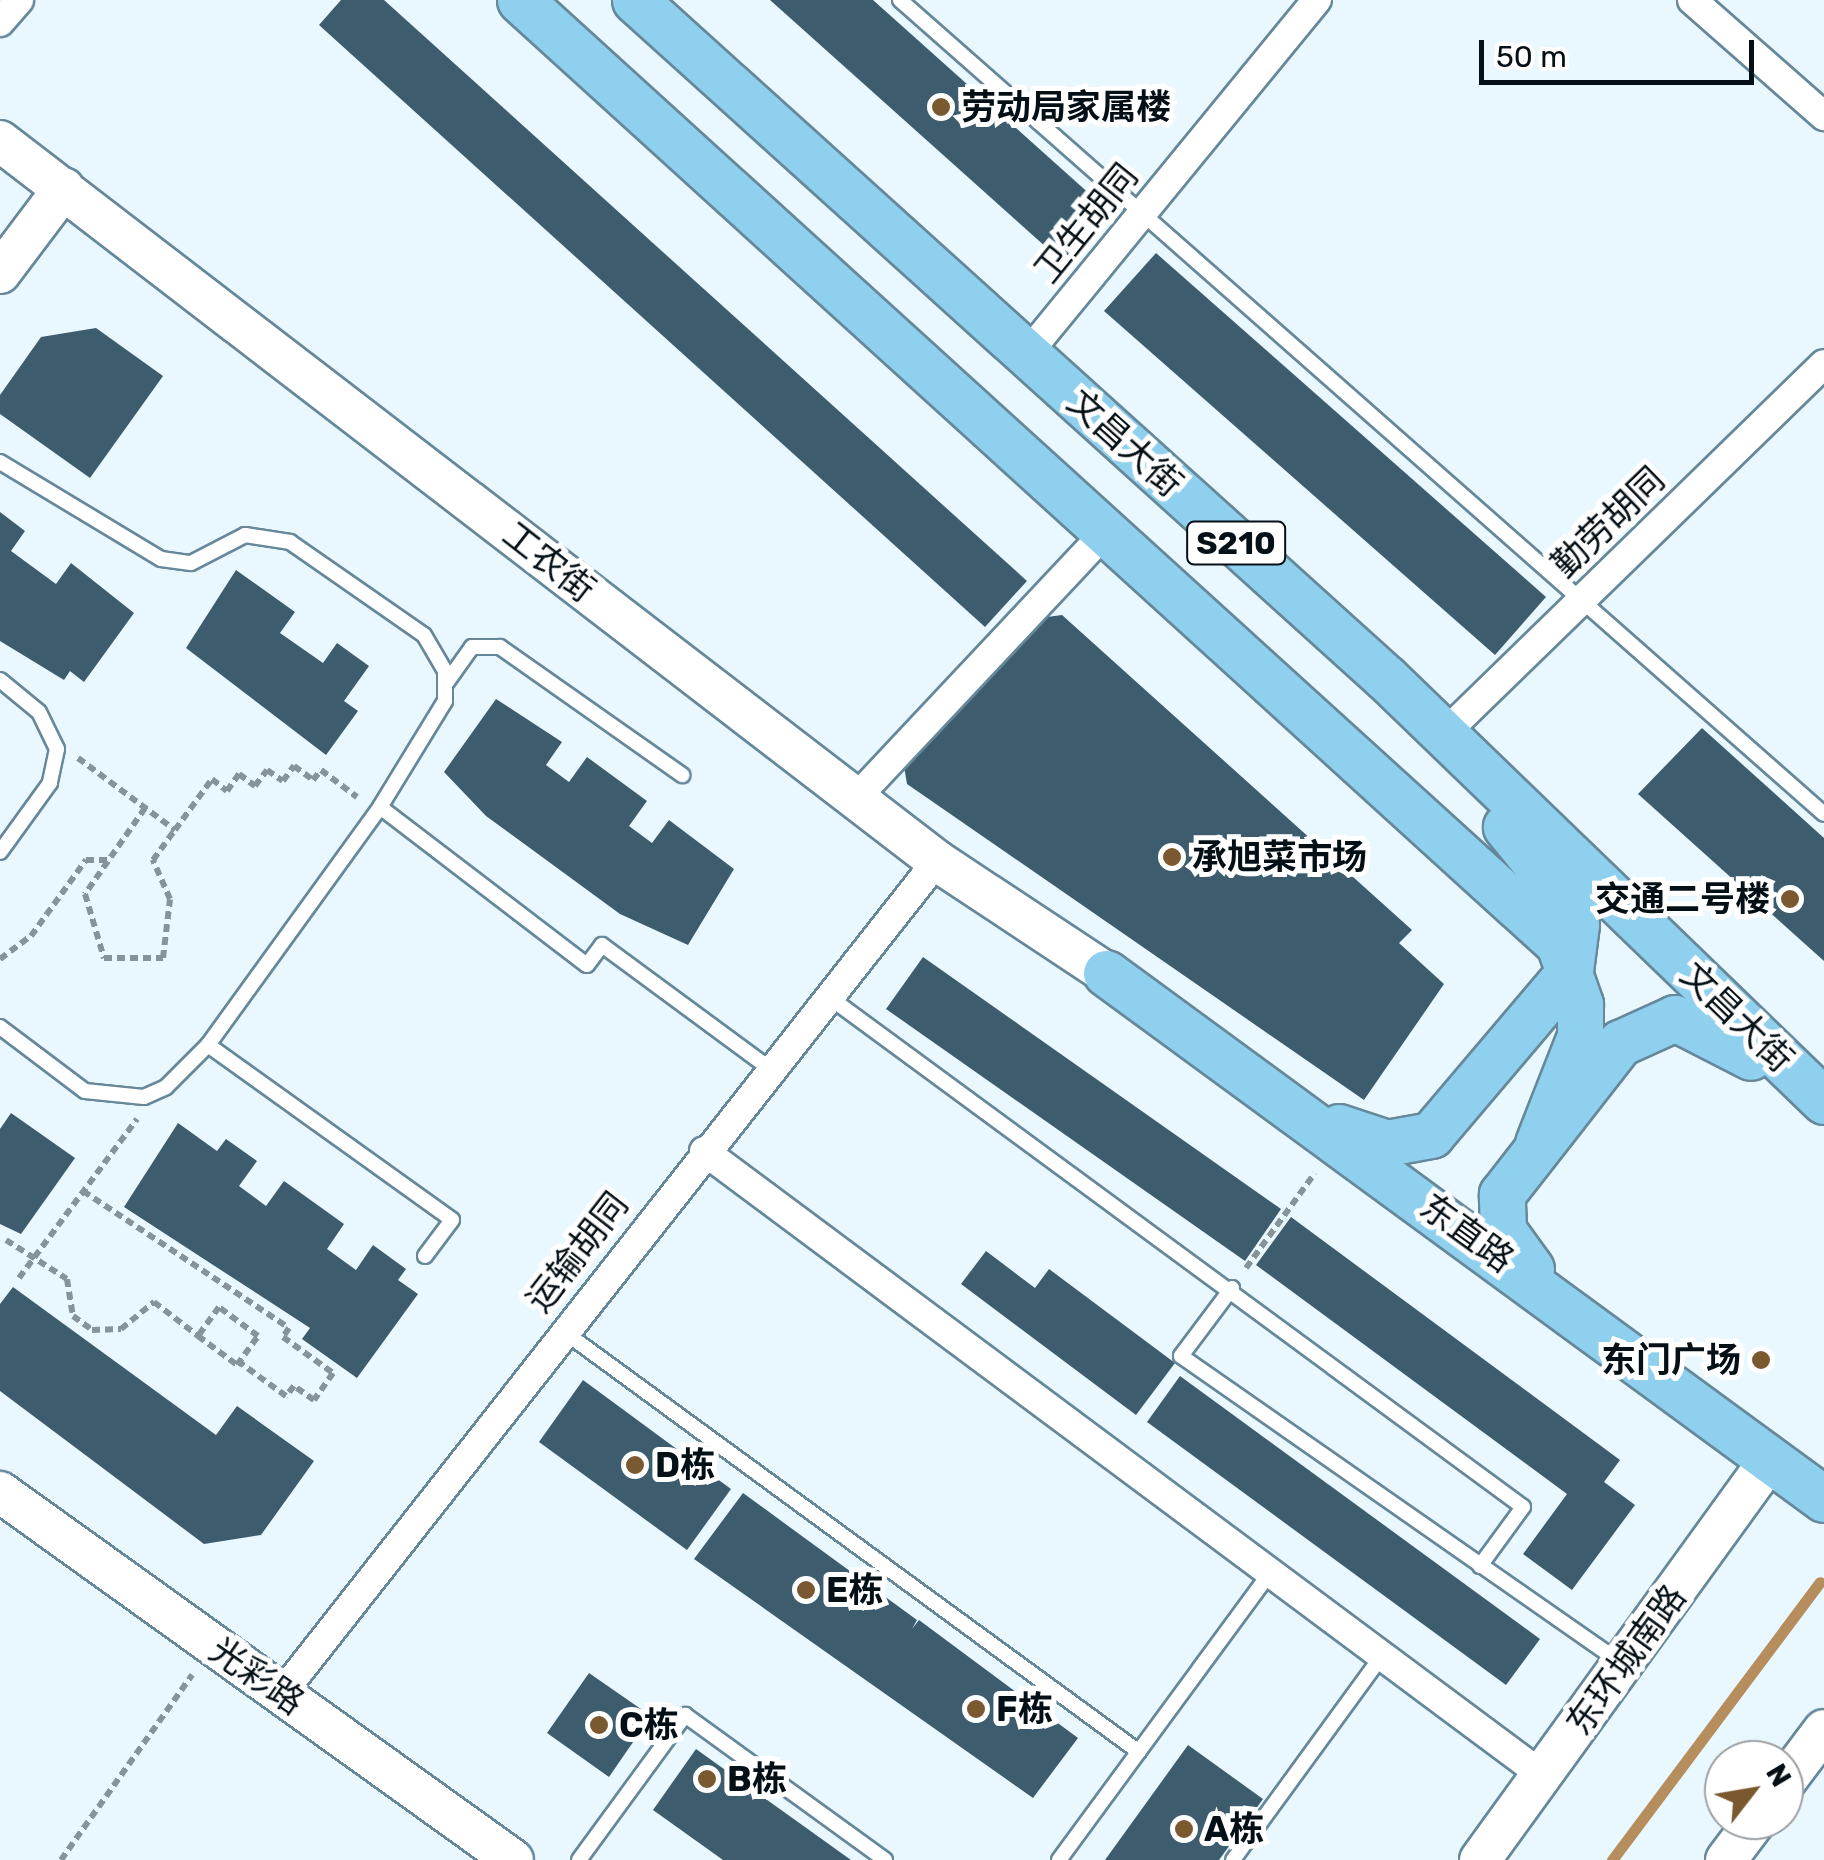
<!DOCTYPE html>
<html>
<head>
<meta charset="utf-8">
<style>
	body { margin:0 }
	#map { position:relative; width:1824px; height:1860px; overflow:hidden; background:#e9f7ff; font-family:Rubik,"Noto Sans SC",sans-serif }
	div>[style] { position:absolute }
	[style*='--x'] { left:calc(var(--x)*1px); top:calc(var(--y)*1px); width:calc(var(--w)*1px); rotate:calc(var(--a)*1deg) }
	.stream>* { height:11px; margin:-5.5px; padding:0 5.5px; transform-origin:5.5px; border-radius:5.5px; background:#b68e5d }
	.building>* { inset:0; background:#3d5d6e }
	.path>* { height:6px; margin-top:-3px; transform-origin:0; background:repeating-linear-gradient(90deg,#86939b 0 8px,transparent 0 13px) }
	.roads { filter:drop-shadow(2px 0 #66889a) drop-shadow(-2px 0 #66889a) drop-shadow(0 2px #66889a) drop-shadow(0 -2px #66889a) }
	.lane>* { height:14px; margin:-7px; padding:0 7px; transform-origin:7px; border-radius:7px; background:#fff }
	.street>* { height:28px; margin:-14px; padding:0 14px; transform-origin:14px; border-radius:14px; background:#fff }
	.secondary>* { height:40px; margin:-20px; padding:0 20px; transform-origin:20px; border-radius:20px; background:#fff }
	.primary>* { height:45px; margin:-22.5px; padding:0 22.5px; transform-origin:22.5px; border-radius:22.5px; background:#8fd0ef }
	.dots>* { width:28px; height:28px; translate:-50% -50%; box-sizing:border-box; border:5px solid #fff; border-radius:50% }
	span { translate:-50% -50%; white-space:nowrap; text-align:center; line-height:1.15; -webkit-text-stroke:10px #fff; paint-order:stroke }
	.shield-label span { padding:2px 8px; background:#fff; border:2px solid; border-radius:8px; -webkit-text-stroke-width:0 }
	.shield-label { font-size:32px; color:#040f16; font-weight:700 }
	.poi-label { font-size:35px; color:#040f16; font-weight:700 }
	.left { translate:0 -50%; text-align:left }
	.right { translate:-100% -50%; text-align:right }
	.street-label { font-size:35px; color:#040f16 }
	.north { position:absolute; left:1704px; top:1740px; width:100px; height:100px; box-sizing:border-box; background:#fff; border:2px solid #9b9fa2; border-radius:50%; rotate:59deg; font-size:28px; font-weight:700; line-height:40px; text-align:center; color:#040f16 }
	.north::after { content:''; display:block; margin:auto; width:35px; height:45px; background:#7a5930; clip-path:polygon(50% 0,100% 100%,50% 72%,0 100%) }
	.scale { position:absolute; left:1479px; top:40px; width:275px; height:45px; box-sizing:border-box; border:5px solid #040f16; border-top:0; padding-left:12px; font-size:30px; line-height:35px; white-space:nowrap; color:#040f16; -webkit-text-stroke:8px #fff; paint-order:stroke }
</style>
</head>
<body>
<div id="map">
	<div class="stream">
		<i style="--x:1612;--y:1860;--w:347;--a:-53.2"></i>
	</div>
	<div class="building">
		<i style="clip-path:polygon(341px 0,384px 0,1027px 581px,985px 627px,319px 25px)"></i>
		<i style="clip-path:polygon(770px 0,873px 0,1112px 214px,1066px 265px)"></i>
		<i style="clip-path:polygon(1156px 253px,1546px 597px,1495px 655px,1104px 311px)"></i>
		<i style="clip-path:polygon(96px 328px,163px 376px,90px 478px,0 414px,0 395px,41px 337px)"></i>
		<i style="clip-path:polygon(0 512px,25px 531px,11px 551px,56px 584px,71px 563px,134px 613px,84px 682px,70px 671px,64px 680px,0 641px)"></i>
		<i style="clip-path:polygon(236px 570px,295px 612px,280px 633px,323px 663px,337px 643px,369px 666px,344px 701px,358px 711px,326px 755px,186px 648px)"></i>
		<i style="clip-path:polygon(1062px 615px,1412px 930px,1399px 943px,1444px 984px,1364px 1100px,907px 784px,903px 760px,1032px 619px)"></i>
		<i style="clip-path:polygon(496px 699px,562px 742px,546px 765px,569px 782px,587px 757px,647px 801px,629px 826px,652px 843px,669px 820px,734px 869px,688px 945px,620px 914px,486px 816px,444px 772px)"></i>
		<i style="clip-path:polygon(1702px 728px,1824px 838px,1824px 961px,1638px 794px)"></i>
		<i style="clip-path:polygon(923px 957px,1281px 1209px,1245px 1261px,886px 1009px)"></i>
		<i style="clip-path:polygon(11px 1113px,75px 1158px,21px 1234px,0 1224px,0 1129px)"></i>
		<i style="clip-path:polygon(178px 1123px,217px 1151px,226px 1139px,257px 1161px,239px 1186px,266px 1206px,284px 1181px,344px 1224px,327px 1249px,356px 1270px,373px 1245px,406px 1269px,398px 1280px,418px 1294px,357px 1378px,302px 1339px,310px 1328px,124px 1207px)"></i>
		<i style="clip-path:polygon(1291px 1217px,1620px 1460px,1604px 1482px,1635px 1505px,1572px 1590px,1523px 1554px,1567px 1494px,1256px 1265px)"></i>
		<i style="clip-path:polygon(986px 1251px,1035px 1288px,1049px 1269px,1175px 1363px,1136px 1415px,961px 1284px)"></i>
		<i style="clip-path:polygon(13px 1287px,216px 1435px,237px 1406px,314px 1461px,261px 1535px,204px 1544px,0 1391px,0 1304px)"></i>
		<i style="clip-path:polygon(1180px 1376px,1540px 1639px,1506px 1685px,1147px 1422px)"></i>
		<i style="clip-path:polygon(583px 1380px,731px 1489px,687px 1550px,539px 1442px)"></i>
		<i style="clip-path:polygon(743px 1493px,917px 1620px,912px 1629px,919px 1620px,1078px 1738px,1033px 1798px,694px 1559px)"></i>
		<i style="clip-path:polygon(589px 1673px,651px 1716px,609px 1777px,547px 1733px)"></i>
		<i style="clip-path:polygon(1188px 1745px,1263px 1799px,1219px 1860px,1105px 1860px)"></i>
		<i style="clip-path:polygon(696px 1749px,851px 1860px,723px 1860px,653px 1810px)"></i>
	</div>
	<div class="path">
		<i style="--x:78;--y:758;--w:121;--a:36.6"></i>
		<i style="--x:175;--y:830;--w:63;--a:-54"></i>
		<i style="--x:212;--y:779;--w:19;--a:39"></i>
		<i style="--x:227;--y:791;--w:21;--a:-55"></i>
		<i style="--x:239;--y:774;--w:20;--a:37"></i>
		<i style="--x:255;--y:786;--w:20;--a:-53"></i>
		<i style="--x:267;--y:770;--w:19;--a:35"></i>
		<i style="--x:283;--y:781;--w:19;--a:-54"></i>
		<i style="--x:294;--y:766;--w:24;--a:36"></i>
		<i style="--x:313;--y:780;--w:13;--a:-51"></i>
		<i style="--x:321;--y:770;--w:45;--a:36.9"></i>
		<i style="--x:145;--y:808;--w:105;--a:124.9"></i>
		<i style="--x:85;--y:894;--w:67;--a:73.5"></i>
		<i style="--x:104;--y:958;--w:59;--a:0"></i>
		<i style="--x:163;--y:958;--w:59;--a:-83.2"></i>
		<i style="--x:170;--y:899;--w:43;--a:-113.6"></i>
		<i style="--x:153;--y:860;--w:37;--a:-54"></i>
		<i style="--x:0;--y:959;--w:39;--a:-37"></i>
		<i style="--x:31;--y:936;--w:94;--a:-54.1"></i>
		<i style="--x:86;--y:860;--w:22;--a:0"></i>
		<i style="--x:83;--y:1191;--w:247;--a:33.6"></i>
		<i style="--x:289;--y:1328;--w:11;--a:124"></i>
		<i style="--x:283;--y:1337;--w:62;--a:35.8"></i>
		<i style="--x:333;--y:1373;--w:33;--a:125"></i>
		<i style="--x:314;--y:1400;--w:24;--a:-145"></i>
		<i style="--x:294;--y:1386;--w:13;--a:129"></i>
		<i style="--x:286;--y:1396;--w:58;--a:-144.1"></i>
		<i style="--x:6;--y:1240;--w:72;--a:32.6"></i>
		<i style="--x:67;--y:1279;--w:37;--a:81"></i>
		<i style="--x:73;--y:1316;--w:24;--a:36"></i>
		<i style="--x:92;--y:1330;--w:29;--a:-2"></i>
		<i style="--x:121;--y:1329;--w:43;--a:-39.3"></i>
		<i style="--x:154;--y:1302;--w:56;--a:37.7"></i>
		<i style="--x:198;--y:1336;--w:49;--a:36.6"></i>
		<i style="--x:237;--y:1365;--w:36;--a:-54"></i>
		<i style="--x:258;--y:1336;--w:49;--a:-143.4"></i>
		<i style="--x:219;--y:1307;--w:36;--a:126"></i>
		<i style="--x:1246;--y:1268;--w:117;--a:-54"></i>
		<i style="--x:19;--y:1278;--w:198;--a:-53.4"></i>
		<i style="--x:61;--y:1860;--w:227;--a:-54.7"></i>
	</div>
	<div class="roads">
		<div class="lane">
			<i style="--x:900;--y:0;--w:1231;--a:41.38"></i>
			<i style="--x:0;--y:462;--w:188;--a:31.1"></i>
			<i style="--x:161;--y:559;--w:30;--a:8"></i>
			<i style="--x:191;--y:563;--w:61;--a:-27.4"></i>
			<i style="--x:245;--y:535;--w:46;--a:8.8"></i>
			<i style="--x:290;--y:542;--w:163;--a:34.8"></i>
			<i style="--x:424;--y:635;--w:42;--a:59.7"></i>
			<i style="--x:445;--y:671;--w:30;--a:90"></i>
			<i style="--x:445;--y:701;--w:124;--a:121.5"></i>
			<i style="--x:0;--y:680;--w:50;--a:39.4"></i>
			<i style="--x:39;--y:712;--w:41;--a:64.1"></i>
			<i style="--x:57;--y:749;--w:35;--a:102"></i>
			<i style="--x:50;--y:783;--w:85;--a:125.9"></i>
			<i style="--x:447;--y:682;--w:43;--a:-54.5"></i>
			<i style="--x:472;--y:647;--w:28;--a:0"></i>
			<i style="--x:500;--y:647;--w:223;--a:35.1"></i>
			<i style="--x:829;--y:997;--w:861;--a:36.31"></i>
			<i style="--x:1523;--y:1507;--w:73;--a:126.1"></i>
			<i style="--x:0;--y:1027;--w:106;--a:37"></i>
			<i style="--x:85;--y:1091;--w:59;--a:5.8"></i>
			<i style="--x:144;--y:1097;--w:24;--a:-24"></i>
			<i style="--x:166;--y:1087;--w:59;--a:-45"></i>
			<i style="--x:208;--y:1045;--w:294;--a:-54.1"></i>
			<i style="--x:380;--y:807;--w:260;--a:37.4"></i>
			<i style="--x:587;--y:965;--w:25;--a:-53"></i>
			<i style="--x:602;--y:945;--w:209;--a:36.4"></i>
			<i style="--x:208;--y:1045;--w:300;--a:35.6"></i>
			<i style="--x:452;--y:1220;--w:45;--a:126.9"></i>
			<i style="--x:1232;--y:1288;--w:85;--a:126.9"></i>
			<i style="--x:1181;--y:1356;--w:535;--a:34.88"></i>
			<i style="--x:563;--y:1331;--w:713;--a:36.16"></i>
			<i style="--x:579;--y:1860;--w:180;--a:-53.8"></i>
			<i style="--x:685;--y:1715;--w:247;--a:35.9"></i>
			<i style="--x:1059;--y:1860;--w:356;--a:-53.7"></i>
			<i style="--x:1233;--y:1860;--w:253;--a:-53.9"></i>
		</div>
		<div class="street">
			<i style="--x:1692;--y:0;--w:176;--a:41.3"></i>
			<i style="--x:0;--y:22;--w:29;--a:-49"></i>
			<i style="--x:1027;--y:354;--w:458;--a:-50.7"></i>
			<i style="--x:1444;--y:734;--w:530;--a:-44.24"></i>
			<i style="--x:856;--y:798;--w:368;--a:-46.8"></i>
			<i style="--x:704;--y:1151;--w:1045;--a:36.67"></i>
			<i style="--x:282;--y:1693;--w:1059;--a:-51.79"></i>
		</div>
		<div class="secondary">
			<i style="--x:0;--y:141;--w:1182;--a:37.54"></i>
			<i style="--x:937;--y:861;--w:203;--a:33.5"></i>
			<i style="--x:0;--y:273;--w:106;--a:-53"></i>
			<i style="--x:0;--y:1492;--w:631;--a:35.65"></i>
			<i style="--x:1784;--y:1783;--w:66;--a:-53"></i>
			<i style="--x:1480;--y:1860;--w:495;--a:-54.1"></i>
			<i style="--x:1726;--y:1860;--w:50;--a:-53.1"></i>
		</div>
		<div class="primary">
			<i style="--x:520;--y:0;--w:1404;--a:42.26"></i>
			<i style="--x:1559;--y:944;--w:64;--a:70.7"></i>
			<i style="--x:1580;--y:1004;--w:32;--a:90"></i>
			<i style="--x:1580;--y:1036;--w:115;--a:111.4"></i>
			<i style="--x:635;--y:0;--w:1012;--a:42.08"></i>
			<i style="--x:1386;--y:678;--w:609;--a:44"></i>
			<i style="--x:1106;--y:973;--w:890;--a:36.23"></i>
			<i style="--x:1339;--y:1127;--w:51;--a:18.4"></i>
			<i style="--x:1387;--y:1143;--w:45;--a:-10.3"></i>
			<i style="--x:1431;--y:1135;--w:215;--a:-49.7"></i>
			<i style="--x:1570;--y:971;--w:47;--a:-82.7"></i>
			<i style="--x:1576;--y:924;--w:24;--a:-112"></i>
			<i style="--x:1567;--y:902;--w:97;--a:-129.1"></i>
			<i style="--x:1531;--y:1269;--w:48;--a:-125.7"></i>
			<i style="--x:1503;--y:1230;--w:36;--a:-92"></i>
			<i style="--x:1502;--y:1194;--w:192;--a:-52"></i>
			<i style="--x:1620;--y:1043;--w:60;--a:-24.4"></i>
			<i style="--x:1675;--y:1018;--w:85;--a:27.2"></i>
		</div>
	</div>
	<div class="dots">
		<i style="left:941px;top:107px;background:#7a5930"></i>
		<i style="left:1172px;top:857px;background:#7a5930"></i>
		<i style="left:1790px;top:899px;background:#7a5930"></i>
		<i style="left:1761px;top:1360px;background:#7a5930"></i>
		<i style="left:635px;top:1465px;background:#7a5930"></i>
		<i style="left:806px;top:1590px;background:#7a5930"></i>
		<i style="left:976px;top:1709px;background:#7a5930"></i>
		<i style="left:599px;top:1725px;background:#7a5930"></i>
		<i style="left:707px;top:1779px;background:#7a5930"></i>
		<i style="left:1184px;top:1829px;background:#7a5930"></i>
	</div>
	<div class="shield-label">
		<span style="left:1236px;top:543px">S210</span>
	</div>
	<div class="poi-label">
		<span class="left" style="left:961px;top:107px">劳动局家属楼</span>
		<span class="left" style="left:1192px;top:857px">承旭菜市场</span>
		<span class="right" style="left:1770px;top:899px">交通二号楼</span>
		<span class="right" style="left:1741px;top:1360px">东门广场</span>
		<span class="left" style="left:655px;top:1465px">D栋</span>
		<span class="left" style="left:826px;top:1590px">E栋</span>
		<span class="left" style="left:996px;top:1709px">F栋</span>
		<span class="left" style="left:619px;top:1725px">C栋</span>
		<span class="left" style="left:727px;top:1779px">B栋</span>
		<span class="left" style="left:1204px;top:1829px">A栋</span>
	</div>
	<div class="street-label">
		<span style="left:1086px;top:223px;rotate:-51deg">卫生胡同</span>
		<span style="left:1125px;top:443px;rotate:42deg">文昌大街</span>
		<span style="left:1608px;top:522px;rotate:-44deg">勤劳胡同</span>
		<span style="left:549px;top:562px;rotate:38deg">工农街</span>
		<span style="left:1737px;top:1017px;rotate:44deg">文昌大街</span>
		<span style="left:1467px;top:1233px;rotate:36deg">东直路</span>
		<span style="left:577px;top:1252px;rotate:-52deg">运输胡同</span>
		<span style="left:1626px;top:1660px;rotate:-54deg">东环城南路</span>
		<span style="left:257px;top:1676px;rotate:35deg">光彩路</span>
	</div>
	<div class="north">N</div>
	<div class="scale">50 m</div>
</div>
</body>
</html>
